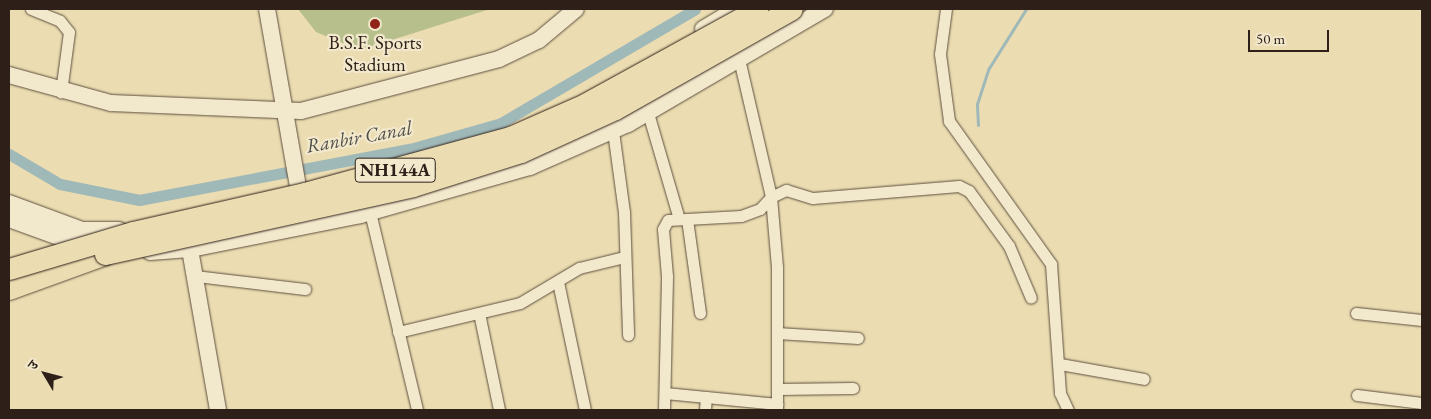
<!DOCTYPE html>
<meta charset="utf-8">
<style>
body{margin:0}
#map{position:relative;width:1431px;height:419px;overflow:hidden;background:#ebdcb1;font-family:"EB Garamond","Noto Serif Devanagari",serif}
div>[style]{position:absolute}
.green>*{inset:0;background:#b7c08c}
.stream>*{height:3px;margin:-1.5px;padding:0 1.5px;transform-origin:1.5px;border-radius:1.5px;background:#9fb8b8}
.canal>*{height:11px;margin:-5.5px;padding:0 5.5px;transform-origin:5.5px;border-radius:5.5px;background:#9fb8b8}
.roads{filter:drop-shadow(0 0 1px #5d4f3f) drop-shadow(0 0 1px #5d4f3f)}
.street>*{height:11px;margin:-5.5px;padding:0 5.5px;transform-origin:5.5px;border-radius:5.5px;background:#f2e8cc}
.secondary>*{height:16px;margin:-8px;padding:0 8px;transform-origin:8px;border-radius:8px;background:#f2e8cc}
.highway>*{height:21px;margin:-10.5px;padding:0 10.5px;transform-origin:10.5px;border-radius:10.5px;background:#ebdcb1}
.bridges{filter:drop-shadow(0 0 1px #2e2019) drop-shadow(0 0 1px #2e2019)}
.highway-bridge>*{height:21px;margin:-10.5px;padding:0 10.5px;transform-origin:10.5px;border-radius:10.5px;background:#ebdcb1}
.dots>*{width:14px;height:14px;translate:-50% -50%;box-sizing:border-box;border:2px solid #f2e8cc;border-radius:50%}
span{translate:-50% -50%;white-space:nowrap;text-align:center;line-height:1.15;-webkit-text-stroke:4.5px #f2e8cc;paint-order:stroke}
.shield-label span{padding:1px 4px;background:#f2e8cc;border:1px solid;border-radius:4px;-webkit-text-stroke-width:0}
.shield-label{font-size:18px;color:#2e2019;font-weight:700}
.poi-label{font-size:19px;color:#2e2019}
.water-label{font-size:20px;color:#504e49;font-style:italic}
.frame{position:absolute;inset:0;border:10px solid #2e2019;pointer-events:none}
.north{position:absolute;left:20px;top:349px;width:50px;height:50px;-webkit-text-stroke:4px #f2e8cc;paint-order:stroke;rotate:307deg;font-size:14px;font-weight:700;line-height:20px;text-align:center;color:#2e2019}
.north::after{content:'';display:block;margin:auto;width:18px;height:22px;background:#2e2019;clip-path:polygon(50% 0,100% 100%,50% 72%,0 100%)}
.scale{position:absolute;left:1248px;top:30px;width:81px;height:22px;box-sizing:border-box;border:2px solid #2e2019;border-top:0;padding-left:6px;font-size:15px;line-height:18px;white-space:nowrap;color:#2e2019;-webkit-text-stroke:4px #f2e8cc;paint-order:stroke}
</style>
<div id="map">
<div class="green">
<i style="clip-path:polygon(298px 9px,490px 9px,360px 50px,316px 32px)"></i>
</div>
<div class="stream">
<i style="left:978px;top:125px;width:21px;rotate:-93deg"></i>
<i style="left:977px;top:104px;width:38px;rotate:-72deg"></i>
<i style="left:989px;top:68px;width:70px;rotate:-57.9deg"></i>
</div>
<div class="canal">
<i style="left:9px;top:154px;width:59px;rotate:30.5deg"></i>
<i style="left:60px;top:184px;width:81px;rotate:11.4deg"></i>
<i style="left:139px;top:200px;width:276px;rotate:-10.7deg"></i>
<i style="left:410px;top:149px;width:95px;rotate:-15.9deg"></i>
<i style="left:501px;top:123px;width:225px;rotate:-30.4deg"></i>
</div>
<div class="roads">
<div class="street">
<i style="left:31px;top:9px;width:31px;rotate:22deg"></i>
<i style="left:60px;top:21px;width:14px;rotate:51deg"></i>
<i style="left:69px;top:32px;width:61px;rotate:97.6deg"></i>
<i style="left:946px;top:9px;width:45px;rotate:97.6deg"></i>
<i style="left:940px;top:54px;width:68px;rotate:82.3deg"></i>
<i style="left:949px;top:121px;width:176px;rotate:54.5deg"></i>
<i style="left:1051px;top:264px;width:129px;rotate:86deg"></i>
<i style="left:1060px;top:393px;width:19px;rotate:65deg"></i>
<i style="left:739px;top:59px;width:142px;rotate:76.9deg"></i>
<i style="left:771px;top:197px;width:70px;rotate:85.1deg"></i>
<i style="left:777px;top:267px;width:143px;rotate:90deg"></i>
<i style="left:648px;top:113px;width:110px;rotate:73.7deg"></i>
<i style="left:613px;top:131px;width:82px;rotate:82.3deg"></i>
<i style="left:624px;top:212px;width:123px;rotate:88.1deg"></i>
<i style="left:370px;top:212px;width:204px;rotate:76.6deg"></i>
<i style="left:687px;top:219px;width:95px;rotate:82.1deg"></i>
<i style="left:196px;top:276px;width:110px;rotate:6.8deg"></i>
<i style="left:558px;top:282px;width:131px;rotate:78.1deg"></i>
<i style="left:479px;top:313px;width:99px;rotate:78.3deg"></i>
<i style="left:1356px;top:313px;width:66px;rotate:6.1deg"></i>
<i style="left:398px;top:332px;width:125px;rotate:-13.4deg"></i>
<i style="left:520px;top:303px;width:69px;rotate:-30.7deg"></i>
<i style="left:579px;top:268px;width:46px;rotate:-13.7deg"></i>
<i style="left:777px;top:333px;width:81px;rotate:3.5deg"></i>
<i style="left:1060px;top:364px;width:85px;rotate:10.1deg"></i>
<i style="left:778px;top:389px;width:75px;rotate:-0.8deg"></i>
<i style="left:665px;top:393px;width:113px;rotate:5.6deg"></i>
<i style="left:1357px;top:395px;width:65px;rotate:7deg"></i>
<i style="left:664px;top:410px;width:134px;rotate:-88.7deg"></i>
<i style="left:667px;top:276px;width:47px;rotate:-94.9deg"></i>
<i style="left:663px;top:229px;width:10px;rotate:-61deg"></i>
<i style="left:668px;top:220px;width:73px;rotate:-3.1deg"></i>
<i style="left:741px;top:216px;width:20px;rotate:-20deg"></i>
<i style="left:760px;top:209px;width:16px;rotate:-47deg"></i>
<i style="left:771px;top:197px;width:17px;rotate:-25deg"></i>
<i style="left:786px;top:190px;width:28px;rotate:17deg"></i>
<i style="left:813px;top:198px;width:146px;rotate:-4.7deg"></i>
<i style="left:959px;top:186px;width:11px;rotate:27deg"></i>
<i style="left:969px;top:191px;width:68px;rotate:54deg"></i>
<i style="left:1009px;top:246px;width:56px;rotate:67.1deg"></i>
<i style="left:705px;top:410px;width:13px;rotate:-86deg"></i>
</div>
<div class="secondary">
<i style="left:267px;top:9px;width:180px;rotate:80.1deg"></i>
<i style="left:703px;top:29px;width:39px;rotate:-31deg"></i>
<i style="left:9px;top:75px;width:106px;rotate:15.4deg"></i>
<i style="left:111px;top:103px;width:190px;rotate:2.4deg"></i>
<i style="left:301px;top:111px;width:205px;rotate:-14.7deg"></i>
<i style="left:499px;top:59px;width:44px;rotate:-25.4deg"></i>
<i style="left:539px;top:40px;width:48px;rotate:-40deg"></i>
<i style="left:9px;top:203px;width:78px;rotate:20.3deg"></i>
<i style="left:82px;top:230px;width:37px"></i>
<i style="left:9px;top:219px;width:82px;rotate:20deg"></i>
<i style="left:188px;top:238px;width:175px;rotate:80.1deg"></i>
<i style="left:150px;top:252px;width:40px;rotate:-4.3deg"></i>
<i style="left:190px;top:249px;width:173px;rotate:-11.3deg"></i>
<i style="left:360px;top:215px;width:177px;rotate:-15.8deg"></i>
<i style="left:530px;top:167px;width:107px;rotate:-23.7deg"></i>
<i style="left:628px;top:124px;width:228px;rotate:-30.3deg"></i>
</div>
<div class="highway">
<i style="left:9px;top:289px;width:102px;rotate:-20deg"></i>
</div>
</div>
<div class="bridges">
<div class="highway-bridge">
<i style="left:105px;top:254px;width:315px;rotate:-12.4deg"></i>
<i style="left:413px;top:186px;width:113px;rotate:-17.5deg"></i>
<i style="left:521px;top:152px;width:103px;rotate:-24.6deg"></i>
<i style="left:615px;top:109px;width:203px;rotate:-29.5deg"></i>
<i style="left:9px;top:269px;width:129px;rotate:-16.6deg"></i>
<i style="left:133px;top:232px;width:176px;rotate:-12.8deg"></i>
<i style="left:305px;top:193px;width:213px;rotate:-15.3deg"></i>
<i style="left:510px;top:137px;width:82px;rotate:-23.7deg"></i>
<i style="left:585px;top:104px;width:197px;rotate:-28.8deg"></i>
</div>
</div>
<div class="dots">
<i style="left:375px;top:24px;background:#8f2418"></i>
</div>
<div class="shield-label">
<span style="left:395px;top:170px">NH144A</span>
</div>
<div class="poi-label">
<span style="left:375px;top:54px">B.S.F. Sports<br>Stadium</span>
</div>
<div class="water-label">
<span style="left:359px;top:137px;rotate:-10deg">Ranbir Canal</span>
</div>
<div class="frame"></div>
<div class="north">उ</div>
<div class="scale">50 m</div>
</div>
